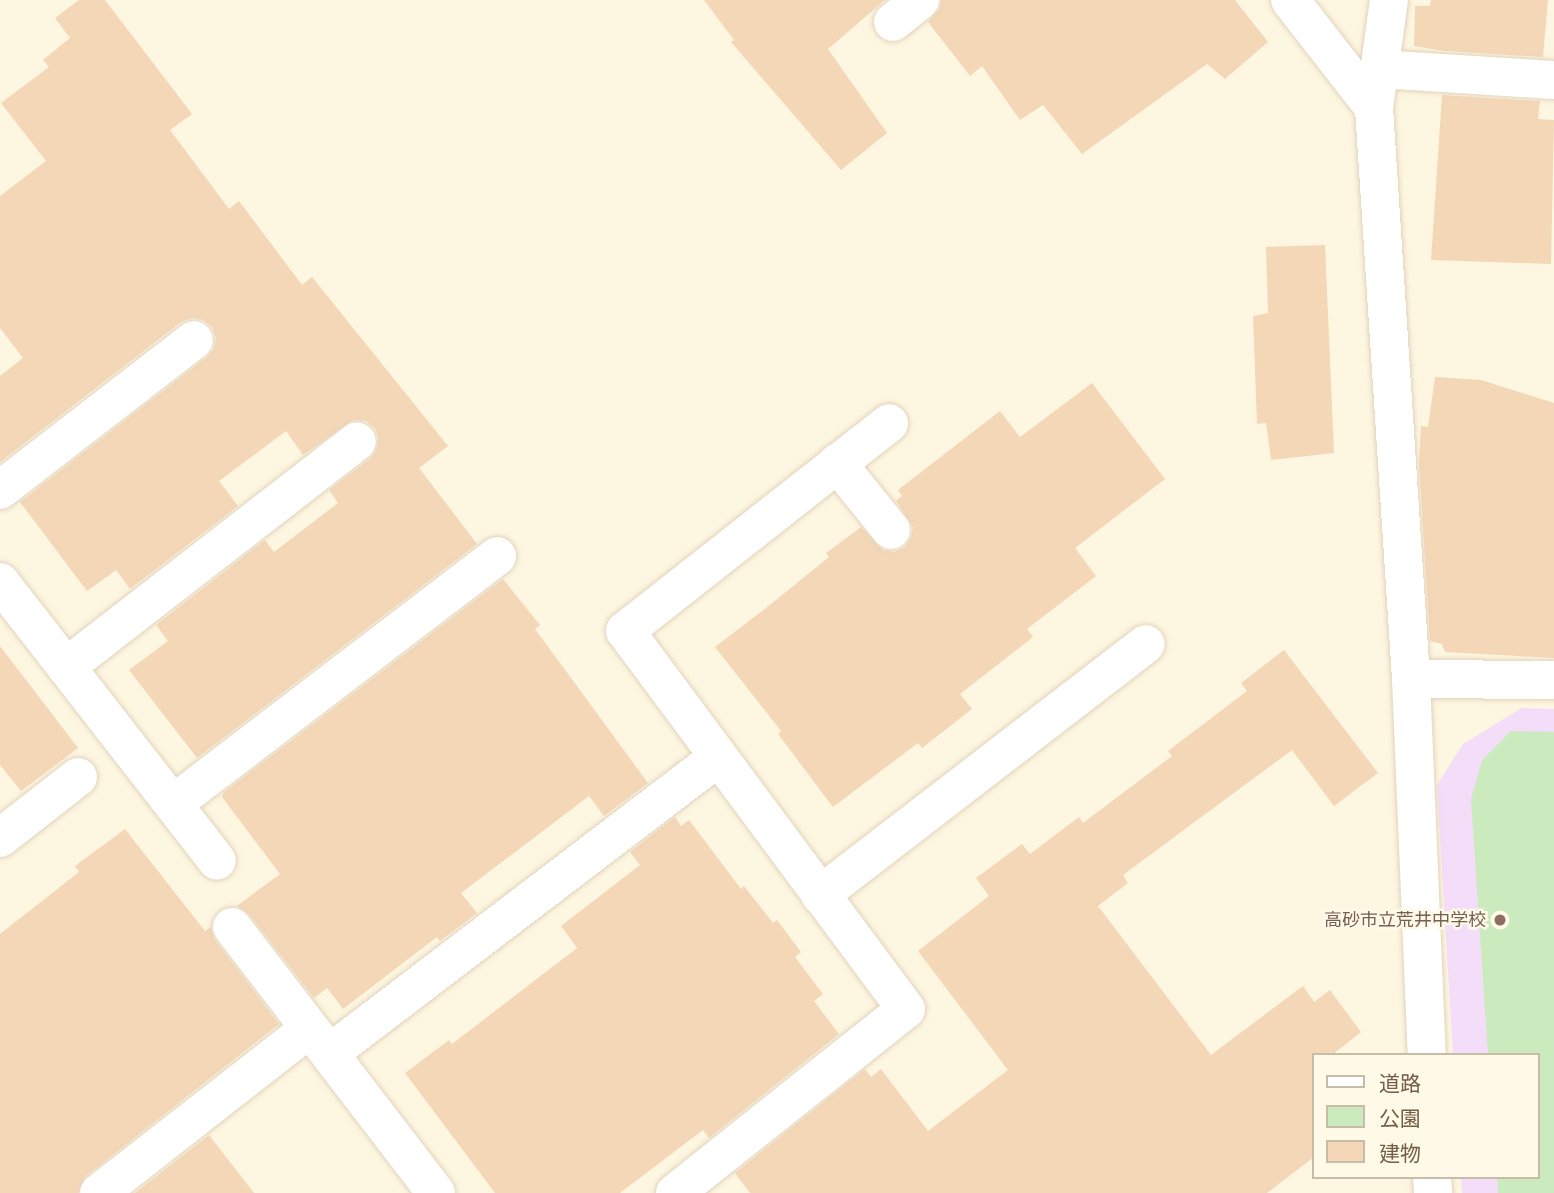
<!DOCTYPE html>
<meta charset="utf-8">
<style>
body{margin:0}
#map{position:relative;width:1554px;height:1193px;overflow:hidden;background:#fdf6e0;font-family:"Public Sans","Noto Sans JP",sans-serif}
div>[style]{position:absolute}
.education>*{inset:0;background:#f3ddf9}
.green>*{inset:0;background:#cbebbf}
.building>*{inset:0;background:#f4d7b7}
.roads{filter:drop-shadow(0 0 2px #e2d3bc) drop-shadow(0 0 2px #e2d3bc)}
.street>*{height:38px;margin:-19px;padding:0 19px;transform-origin:19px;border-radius:19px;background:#fff}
.dots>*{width:19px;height:19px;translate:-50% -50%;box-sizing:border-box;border:4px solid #fff9e8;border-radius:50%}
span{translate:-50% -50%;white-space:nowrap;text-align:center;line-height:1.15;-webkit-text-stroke:5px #fff9e8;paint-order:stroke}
.education-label{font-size:18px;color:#785e54}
.right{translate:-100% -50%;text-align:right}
.legend{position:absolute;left:1312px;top:1053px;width:228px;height:126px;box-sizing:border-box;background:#fff9e8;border:2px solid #c8bba7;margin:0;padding:9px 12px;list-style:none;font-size:21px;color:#755e46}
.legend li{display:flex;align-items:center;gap:14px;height:35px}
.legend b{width:35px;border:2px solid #c8bba7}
</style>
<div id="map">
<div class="education">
<i style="clip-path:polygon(1522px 708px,1554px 709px,1554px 1193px,1462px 1193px,1461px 1177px,1538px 1177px,1538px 1055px,1453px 1055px,1437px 785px,1463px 744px)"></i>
</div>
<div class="green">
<i style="clip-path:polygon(1511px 731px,1554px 732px,1554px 1193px,1498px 1193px,1497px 1177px,1538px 1177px,1538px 1055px,1488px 1055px,1471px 800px,1482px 760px)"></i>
</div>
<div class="building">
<i style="clip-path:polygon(79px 0,105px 0,192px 114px,170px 130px,229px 209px,239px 201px,302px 285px,312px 277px,448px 446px,419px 468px,477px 544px,197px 758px,129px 670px,168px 641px,156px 625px,265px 540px,274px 552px,338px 503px,329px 490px,371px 458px,377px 449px,378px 437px,375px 428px,366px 421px,353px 420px,303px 455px,286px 431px,219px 481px,238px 506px,130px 589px,116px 570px,87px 591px,20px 502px,207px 357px,214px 349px,216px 338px,212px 327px,203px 320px,192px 318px,181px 322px,0 462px,0 376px,23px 358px,0 328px,0 196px,46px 161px,1px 103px,49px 67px,43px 60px,70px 38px,55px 18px)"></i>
<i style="clip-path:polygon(704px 0,885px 0,828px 49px,887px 133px,841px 170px,731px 42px,734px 40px)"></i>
<i style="clip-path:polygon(941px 0,1235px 0,1268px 42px,1225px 79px,1207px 64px,1082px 154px,1043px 105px,1020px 120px,982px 66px,970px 76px,928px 22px,940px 8px)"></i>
<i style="clip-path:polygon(1431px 0,1548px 0,1543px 57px,1445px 51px,1414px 46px,1415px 6px,1430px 6px)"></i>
<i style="clip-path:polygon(1442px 95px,1540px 101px,1538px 119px,1554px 120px,1551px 264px,1431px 260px)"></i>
<i style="clip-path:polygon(1325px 245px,1334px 453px,1271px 460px,1266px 423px,1257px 424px,1253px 316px,1268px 313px,1266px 247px)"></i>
<i style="clip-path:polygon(1435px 377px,1481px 380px,1554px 403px,1554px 658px,1445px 652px,1442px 644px,1430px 641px,1419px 463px,1421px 426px,1428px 427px)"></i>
<i style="clip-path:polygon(1092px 383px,1165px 479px,1075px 548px,1096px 576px,1027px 629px,1033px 637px,960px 694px,972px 709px,922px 748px,918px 743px,833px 807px,778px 734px,781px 731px,715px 647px,771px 604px,829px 557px,826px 553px,861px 527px,883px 550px,894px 552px,905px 547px,911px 538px,913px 527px,896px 501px,902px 496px,898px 490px,1000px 411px,1020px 437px)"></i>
<i style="clip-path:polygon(503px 579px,540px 625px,535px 629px,648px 783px,604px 816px,589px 796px,461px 893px,477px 913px,440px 941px,437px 937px,343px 1009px,327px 988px,314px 998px,249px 914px,237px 906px,280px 874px,222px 797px,223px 793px)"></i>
<i style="clip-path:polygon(0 646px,78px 748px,21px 791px,0 765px)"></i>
<i style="clip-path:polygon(1284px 650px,1378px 773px,1334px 806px,1292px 750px,1123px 875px,1128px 883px,1098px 906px,1211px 1055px,1303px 986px,1314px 1002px,1330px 990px,1361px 1032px,1332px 1055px,1314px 1055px,1314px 1157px,1267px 1193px,750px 1193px,735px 1173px,865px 1069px,871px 1077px,881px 1069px,928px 1131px,1008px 1070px,918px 951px,989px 896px,976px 878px,1022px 844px,1030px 854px,1079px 817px,1083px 823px,1172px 756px,1168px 751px,1247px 691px,1241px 683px)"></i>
<i style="clip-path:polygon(675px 817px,681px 826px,689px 820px,741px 889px,744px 886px,773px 923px,777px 920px,801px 952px,795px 957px,823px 994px,814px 1001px,839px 1034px,709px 1138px,703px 1130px,620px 1193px,495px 1193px,405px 1073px,449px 1040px,452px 1044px,577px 948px,561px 926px,640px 865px,630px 852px)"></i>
<i style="clip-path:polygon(125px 829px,205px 931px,211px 927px,215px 940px,279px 1024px,86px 1176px,78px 1193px,0 1193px,0 934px,79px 872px,75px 866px)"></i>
<i style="clip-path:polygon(209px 1135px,254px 1193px,135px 1193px)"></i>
</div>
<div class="roads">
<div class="street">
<i style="left:1290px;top:0;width:137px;rotate:52.1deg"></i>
<i style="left:1389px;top:0;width:109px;rotate:97.9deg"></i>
<i style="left:1374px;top:108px;width:572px;rotate:86.29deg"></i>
<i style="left:1411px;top:679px;width:376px;rotate:87.6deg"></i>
<i style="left:893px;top:22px;width:35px;rotate:-39deg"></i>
<i style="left:1379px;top:69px;width:175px;rotate:3.6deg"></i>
<i style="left:837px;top:463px;width:86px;rotate:51.1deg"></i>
<i style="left:0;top:490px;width:245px;rotate:-37.7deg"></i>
<i style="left:0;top:582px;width:353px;rotate:52.1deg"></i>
<i style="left:66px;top:667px;width:368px;rotate:-37.8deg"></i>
<i style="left:1411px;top:679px;width:143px;rotate:0.4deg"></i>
<i style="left:173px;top:804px;width:408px;rotate:-37.4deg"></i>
<i style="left:0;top:838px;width:99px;rotate:-38deg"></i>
<i style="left:820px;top:895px;width:411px;rotate:-37.6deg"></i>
<i style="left:232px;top:927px;width:335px;rotate:52.5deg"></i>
<i style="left:330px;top:1053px;width:488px;rotate:-37.3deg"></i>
<i style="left:1432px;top:1177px;width:16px;rotate:86deg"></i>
<i style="left:99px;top:1193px;width:265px;rotate:-38deg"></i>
<i style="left:675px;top:1193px;width:295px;rotate:-38.5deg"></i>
<i style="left:906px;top:1009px;width:471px;rotate:-126.6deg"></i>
<i style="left:625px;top:631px;width:336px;rotate:-38.2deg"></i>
</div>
</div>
<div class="dots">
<i style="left:1500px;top:920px;background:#8d6e63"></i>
</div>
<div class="education-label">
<span class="right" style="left:1486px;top:920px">高砂市立荒井中学校</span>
</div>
<ul class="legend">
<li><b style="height:9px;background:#fff"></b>道路</li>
<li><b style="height:19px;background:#cbebbf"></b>公園</li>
<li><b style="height:19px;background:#f4d7b7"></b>建物</li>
</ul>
</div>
